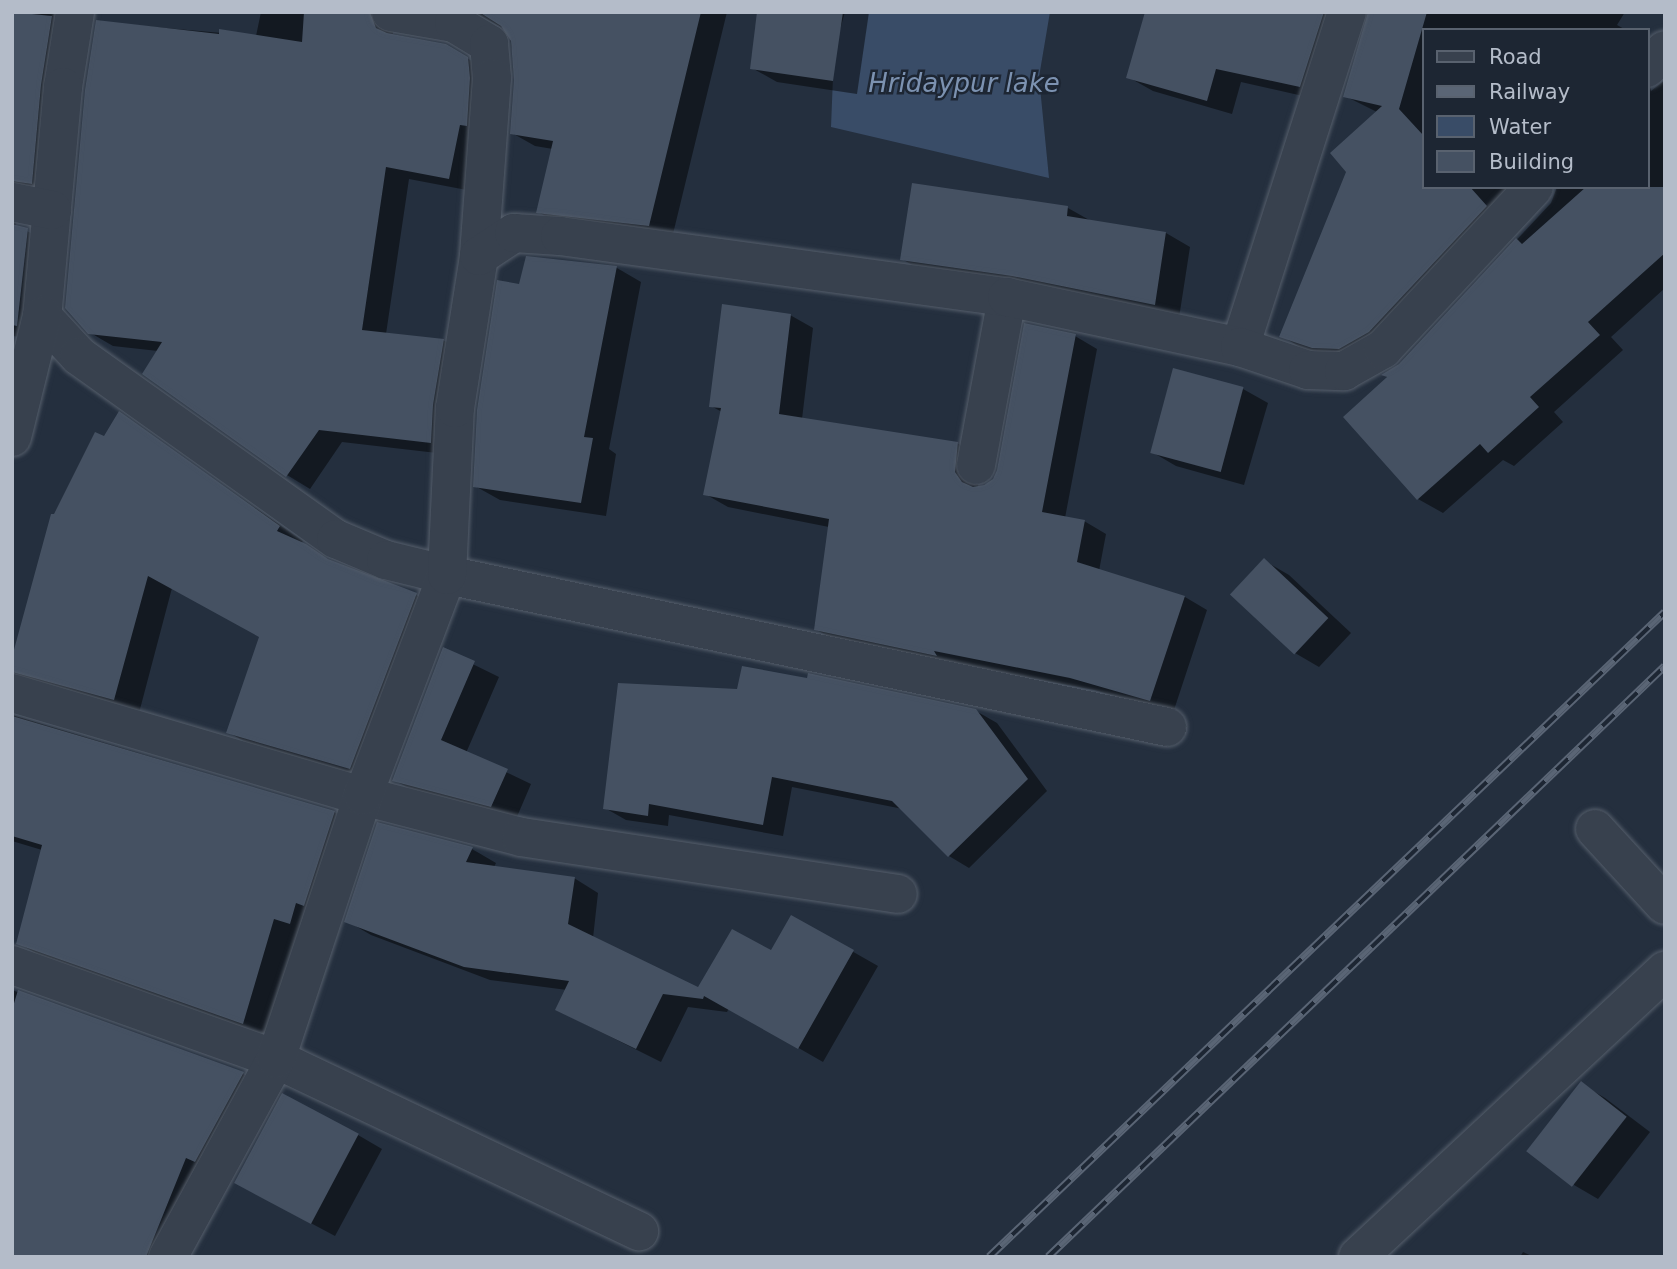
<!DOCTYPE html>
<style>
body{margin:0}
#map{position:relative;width:1677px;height:1269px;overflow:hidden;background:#242f3e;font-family:"DejaVu Sans",sans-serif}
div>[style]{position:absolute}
.water>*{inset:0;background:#394c67}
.shadow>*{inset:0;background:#0007}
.building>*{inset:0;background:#455162;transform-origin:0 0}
.roads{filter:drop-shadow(0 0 2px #565f6c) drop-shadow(0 0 2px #565f6c)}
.minor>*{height:38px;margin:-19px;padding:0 19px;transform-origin:19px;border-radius:19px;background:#38414e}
.rail>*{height:8px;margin-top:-4px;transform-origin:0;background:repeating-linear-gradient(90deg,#1d2633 0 16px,#5a6575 0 32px);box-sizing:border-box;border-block:2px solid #5a6575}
span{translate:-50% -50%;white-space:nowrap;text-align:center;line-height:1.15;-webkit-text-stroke:5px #1d2633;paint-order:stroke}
.water-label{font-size:26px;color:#7c92b1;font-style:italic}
.frame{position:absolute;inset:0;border:14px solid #b4bcc9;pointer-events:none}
.legend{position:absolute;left:1422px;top:28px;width:228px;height:161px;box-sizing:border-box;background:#1d2633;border:2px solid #59626f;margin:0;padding:9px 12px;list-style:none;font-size:21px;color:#b4bcc9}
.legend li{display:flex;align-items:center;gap:14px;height:35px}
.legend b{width:35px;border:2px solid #59626f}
</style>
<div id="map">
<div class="water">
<i style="clip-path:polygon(845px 12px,1050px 12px,1039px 77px,1049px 178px,831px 127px,834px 51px)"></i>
</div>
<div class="shadow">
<i style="clip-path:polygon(12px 12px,76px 12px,56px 197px,14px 213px,16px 226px,52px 243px,41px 339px,12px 336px)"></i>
<i style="clip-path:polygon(261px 12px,397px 12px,392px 21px,393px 34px,446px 46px,491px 72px,472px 191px,409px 179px,386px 334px,443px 340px,466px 354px,454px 455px,342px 442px,310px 489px,287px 475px,158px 351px,113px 346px,89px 332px,97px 22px,256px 36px)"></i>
<i style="clip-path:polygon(473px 12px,727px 12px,672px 238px,561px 225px,538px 212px,553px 149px,535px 146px,512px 133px,516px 76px,509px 31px)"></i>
<i style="clip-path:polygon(759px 12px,869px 12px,857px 94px,777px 82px,752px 68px)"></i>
<i style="clip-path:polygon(1147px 12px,1356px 12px,1325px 101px,1241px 82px,1232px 114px,1153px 91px,1128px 77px)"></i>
<i style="clip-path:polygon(1370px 12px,1625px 12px,1617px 25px,1626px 30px,1423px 30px,1423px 187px,1542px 187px,1364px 362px,1306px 351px,1282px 336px,1377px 112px,1345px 96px)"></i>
<i style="clip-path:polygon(1647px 43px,1651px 91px,1665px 80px,1665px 288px,1611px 337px,1623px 350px,1554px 412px,1563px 422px,1514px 466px,1503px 460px,1443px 513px,1418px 499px,1388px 378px,1384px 375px,1400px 365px,1551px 203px,1557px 187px,1647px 187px)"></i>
<i style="clip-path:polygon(1068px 208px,1091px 221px,1166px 233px,1190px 247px,1179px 318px,927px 274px,902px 259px)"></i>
<i style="clip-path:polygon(527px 258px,617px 268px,641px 282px,609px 449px,616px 454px,606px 516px,500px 500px,475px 486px)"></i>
<i style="clip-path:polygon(790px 315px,813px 328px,802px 419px,957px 443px,980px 456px,978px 488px,994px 480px,1075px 336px,1097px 349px,1065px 518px,1084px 521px,1106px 534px,1099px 571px,1185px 597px,1207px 610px,1173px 713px,1094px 690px,838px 642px,815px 629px,829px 527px,728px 507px,705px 494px,722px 412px,711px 406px)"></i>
<i style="clip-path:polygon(1243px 389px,1268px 403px,1244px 485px,1176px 466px,1152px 452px)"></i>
<i style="clip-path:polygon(120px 414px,303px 541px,301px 544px,336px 564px,416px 595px,440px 609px,374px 782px,252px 746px,228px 732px,261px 637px,172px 588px,139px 713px,35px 685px,12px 672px,104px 438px)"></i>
<i style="clip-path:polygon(1265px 561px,1289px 575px,1351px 633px,1319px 667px,1295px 653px)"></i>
<i style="clip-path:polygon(444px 650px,499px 677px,466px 753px,531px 784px,516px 819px,419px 794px,394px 780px)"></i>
<i style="clip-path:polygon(976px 711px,997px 723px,1047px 791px,969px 868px,949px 856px,903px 809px,792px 787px,783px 836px,669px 815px,668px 826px,626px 820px,605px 808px)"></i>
<i style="clip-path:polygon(12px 715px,334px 812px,359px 826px,268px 1037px,43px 957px,18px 943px,42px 850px,12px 841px)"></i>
<i style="clip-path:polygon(472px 849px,496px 863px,494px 867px,574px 878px,598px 893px,593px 938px,699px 989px,771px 953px,792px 917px,878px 966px,823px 1062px,729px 1008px,727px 1012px,688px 1007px,661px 1062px,557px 1010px,567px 990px,490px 980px,371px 935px,347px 921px)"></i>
<i style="clip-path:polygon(12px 990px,243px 1074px,271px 1090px,179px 1257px,12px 1257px)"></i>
<i style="clip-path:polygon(1581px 1084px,1605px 1098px,1650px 1132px,1598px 1199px,1574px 1185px)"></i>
<i style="clip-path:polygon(358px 1135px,382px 1149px,335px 1236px,260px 1196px)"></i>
<i style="clip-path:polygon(1523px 1252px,1534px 1257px,1520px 1257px)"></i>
</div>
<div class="building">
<i style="clip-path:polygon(12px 12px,52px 16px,41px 85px,32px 184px,12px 181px)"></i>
<i style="clip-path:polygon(304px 12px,370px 12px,376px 28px,387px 33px,446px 44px,468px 57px,470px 78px,467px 126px,460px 125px,449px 179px,386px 167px,362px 330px,444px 339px,433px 405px,431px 443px,319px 430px,286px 477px,142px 374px,162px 342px,88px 334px,65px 308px,85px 90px,96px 20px,219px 34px,219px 29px,302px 42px)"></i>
<i style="clip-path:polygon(479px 12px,701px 12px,649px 226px,536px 213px,553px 141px,510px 134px,514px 80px,511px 41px,501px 26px)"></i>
<i style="clip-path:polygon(757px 12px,843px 12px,833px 81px,750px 69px)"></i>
<i style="clip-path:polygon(1145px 12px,1324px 12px,1300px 87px,1216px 69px,1207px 101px,1126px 78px)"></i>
<i style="clip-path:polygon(1368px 12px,1427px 12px,1399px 109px,1423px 135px,1423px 187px,1470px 187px,1487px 206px,1369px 332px,1339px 349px,1312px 348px,1279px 337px,1346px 172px,1330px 153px,1382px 106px,1343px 97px)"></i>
<i style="clip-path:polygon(912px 183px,1068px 206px,1067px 216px,1166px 232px,1155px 305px,1012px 276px,900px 260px)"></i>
<i style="clip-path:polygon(1586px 187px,1665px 187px,1665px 253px,1588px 322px,1600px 335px,1530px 397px,1539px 407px,1488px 453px,1480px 444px,1417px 500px,1343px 417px,1387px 377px,1381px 375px,1399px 364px,1516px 238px,1522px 244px)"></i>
<i style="clip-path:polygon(12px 224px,28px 228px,17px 326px,12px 325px)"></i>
<i style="clip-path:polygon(526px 256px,617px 266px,584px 437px,593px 438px,581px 503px,473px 487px,477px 410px,497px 280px,519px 284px)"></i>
<i style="clip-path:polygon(722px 304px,791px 314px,779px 414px,958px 442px,955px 472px,962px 482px,973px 487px,984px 485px,993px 479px,997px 470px,1024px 323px,1076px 334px,1042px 512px,1085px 520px,1077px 562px,1185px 596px,1150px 701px,1070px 678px,934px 651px,937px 656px,814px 630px,829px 519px,703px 495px,721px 408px,709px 407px)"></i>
<i style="left:1173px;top:368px;width:73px;height:88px;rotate:15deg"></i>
<i style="clip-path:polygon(119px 411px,280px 526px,277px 531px,306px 544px,328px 559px,417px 593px,350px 769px,226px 733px,259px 637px,148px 576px,114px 700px,12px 672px,12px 657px,51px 514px,54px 514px,95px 432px,104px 436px)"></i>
<i style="left:1264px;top:558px;width:88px;height:50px;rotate:43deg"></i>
<i style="clip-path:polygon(443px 647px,475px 661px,441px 740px,508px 769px,491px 807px,392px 781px)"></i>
<i style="clip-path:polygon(742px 666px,807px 678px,808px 673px,976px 709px,1028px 779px,948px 857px,892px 801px,772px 777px,763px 825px,649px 804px,648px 816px,603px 809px,618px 683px,737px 689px)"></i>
<i style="clip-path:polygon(12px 716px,335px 811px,304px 906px,296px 903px,290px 924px,274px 919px,243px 1024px,16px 944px,42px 845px,12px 836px)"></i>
<i style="clip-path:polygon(377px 822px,473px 847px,466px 862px,575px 877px,568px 924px,698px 987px,732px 929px,771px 950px,791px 915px,854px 950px,798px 1049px,704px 996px,703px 999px,663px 994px,636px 1049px,555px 1010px,569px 981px,464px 967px,344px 922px)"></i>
<i style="clip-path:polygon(18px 990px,244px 1072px,195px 1162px,186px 1158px,146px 1257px,12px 1257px,12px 1010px)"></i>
<i style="left:1581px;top:1081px;width:58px;height:89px;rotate:38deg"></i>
<i style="left:282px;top:1093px;width:87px;height:102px;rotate:28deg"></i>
</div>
<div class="roads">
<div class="minor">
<i style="left:75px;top:12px;width:76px;rotate:99.1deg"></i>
<i style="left:63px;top:87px;width:230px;rotate:95.2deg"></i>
<i style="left:42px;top:316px;width:54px;rotate:47.2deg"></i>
<i style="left:79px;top:356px;width:315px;rotate:35.5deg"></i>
<i style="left:336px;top:539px;width:54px;rotate:22.8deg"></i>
<i style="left:386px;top:560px;width:63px;rotate:13.8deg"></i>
<i style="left:447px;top:575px;width:736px;rotate:11.92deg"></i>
<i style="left:391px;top:12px;width:64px;rotate:9.9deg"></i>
<i style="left:454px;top:23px;width:41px;rotate:31deg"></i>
<i style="left:489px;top:44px;width:34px;rotate:85deg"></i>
<i style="left:492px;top:78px;width:178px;rotate:94.2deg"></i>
<i style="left:1647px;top:68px;width:25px;rotate:-45deg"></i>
<i style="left:12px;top:202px;width:41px;rotate:11.3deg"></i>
<i style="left:1240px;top:347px;width:352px;rotate:-72.3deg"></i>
<i style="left:12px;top:437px;width:125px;rotate:-76.1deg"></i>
<i style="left:976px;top:465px;width:171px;rotate:-79.5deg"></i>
<i style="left:12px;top:693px;width:366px;rotate:16.4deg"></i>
<i style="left:363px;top:796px;width:163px;rotate:14.5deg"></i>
<i style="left:521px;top:837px;width:381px;rotate:8.6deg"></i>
<i style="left:1595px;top:829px;width:103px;rotate:47.4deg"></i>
<i style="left:12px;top:965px;width:280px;rotate:19.6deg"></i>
<i style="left:276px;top:1059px;width:402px;rotate:25.4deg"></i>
<i style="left:168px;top:1257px;width:226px;rotate:-61.4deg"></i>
<i style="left:276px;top:1059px;width:277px;rotate:-71.7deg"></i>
<i style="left:363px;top:796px;width:236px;rotate:-69.2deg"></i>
<i style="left:447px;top:575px;width:167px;rotate:-87.3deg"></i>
<i style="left:455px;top:408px;width:154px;rotate:-81deg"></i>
<i style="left:479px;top:256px;width:42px;rotate:-33.3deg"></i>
<i style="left:514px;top:233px;width:46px;rotate:3.7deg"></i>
<i style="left:560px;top:236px;width:451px;rotate:7.8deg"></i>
<i style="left:1007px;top:297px;width:238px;rotate:12.1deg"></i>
<i style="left:1240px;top:347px;width:72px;rotate:18.7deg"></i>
<i style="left:1308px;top:370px;width:36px;rotate:2deg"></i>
<i style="left:1344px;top:371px;width:45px;rotate:-29.4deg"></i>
<i style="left:1383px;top:349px;width:221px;rotate:-47deg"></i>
<i style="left:1358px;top:1257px;width:420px;rotate:-43deg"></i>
</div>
</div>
<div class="rail">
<i style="left:989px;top:1257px;width:934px;rotate:-43.66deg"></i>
<i style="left:1048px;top:1257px;width:854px;rotate:-43.77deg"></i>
</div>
<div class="water-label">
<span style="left:964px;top:84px">Hridaypur lake</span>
</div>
<div class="frame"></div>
<ul class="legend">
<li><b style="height:9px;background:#38414e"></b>Road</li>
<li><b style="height:9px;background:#5a6575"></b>Railway</li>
<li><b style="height:19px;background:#394c67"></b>Water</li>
<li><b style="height:19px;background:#455162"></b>Building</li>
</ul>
</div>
